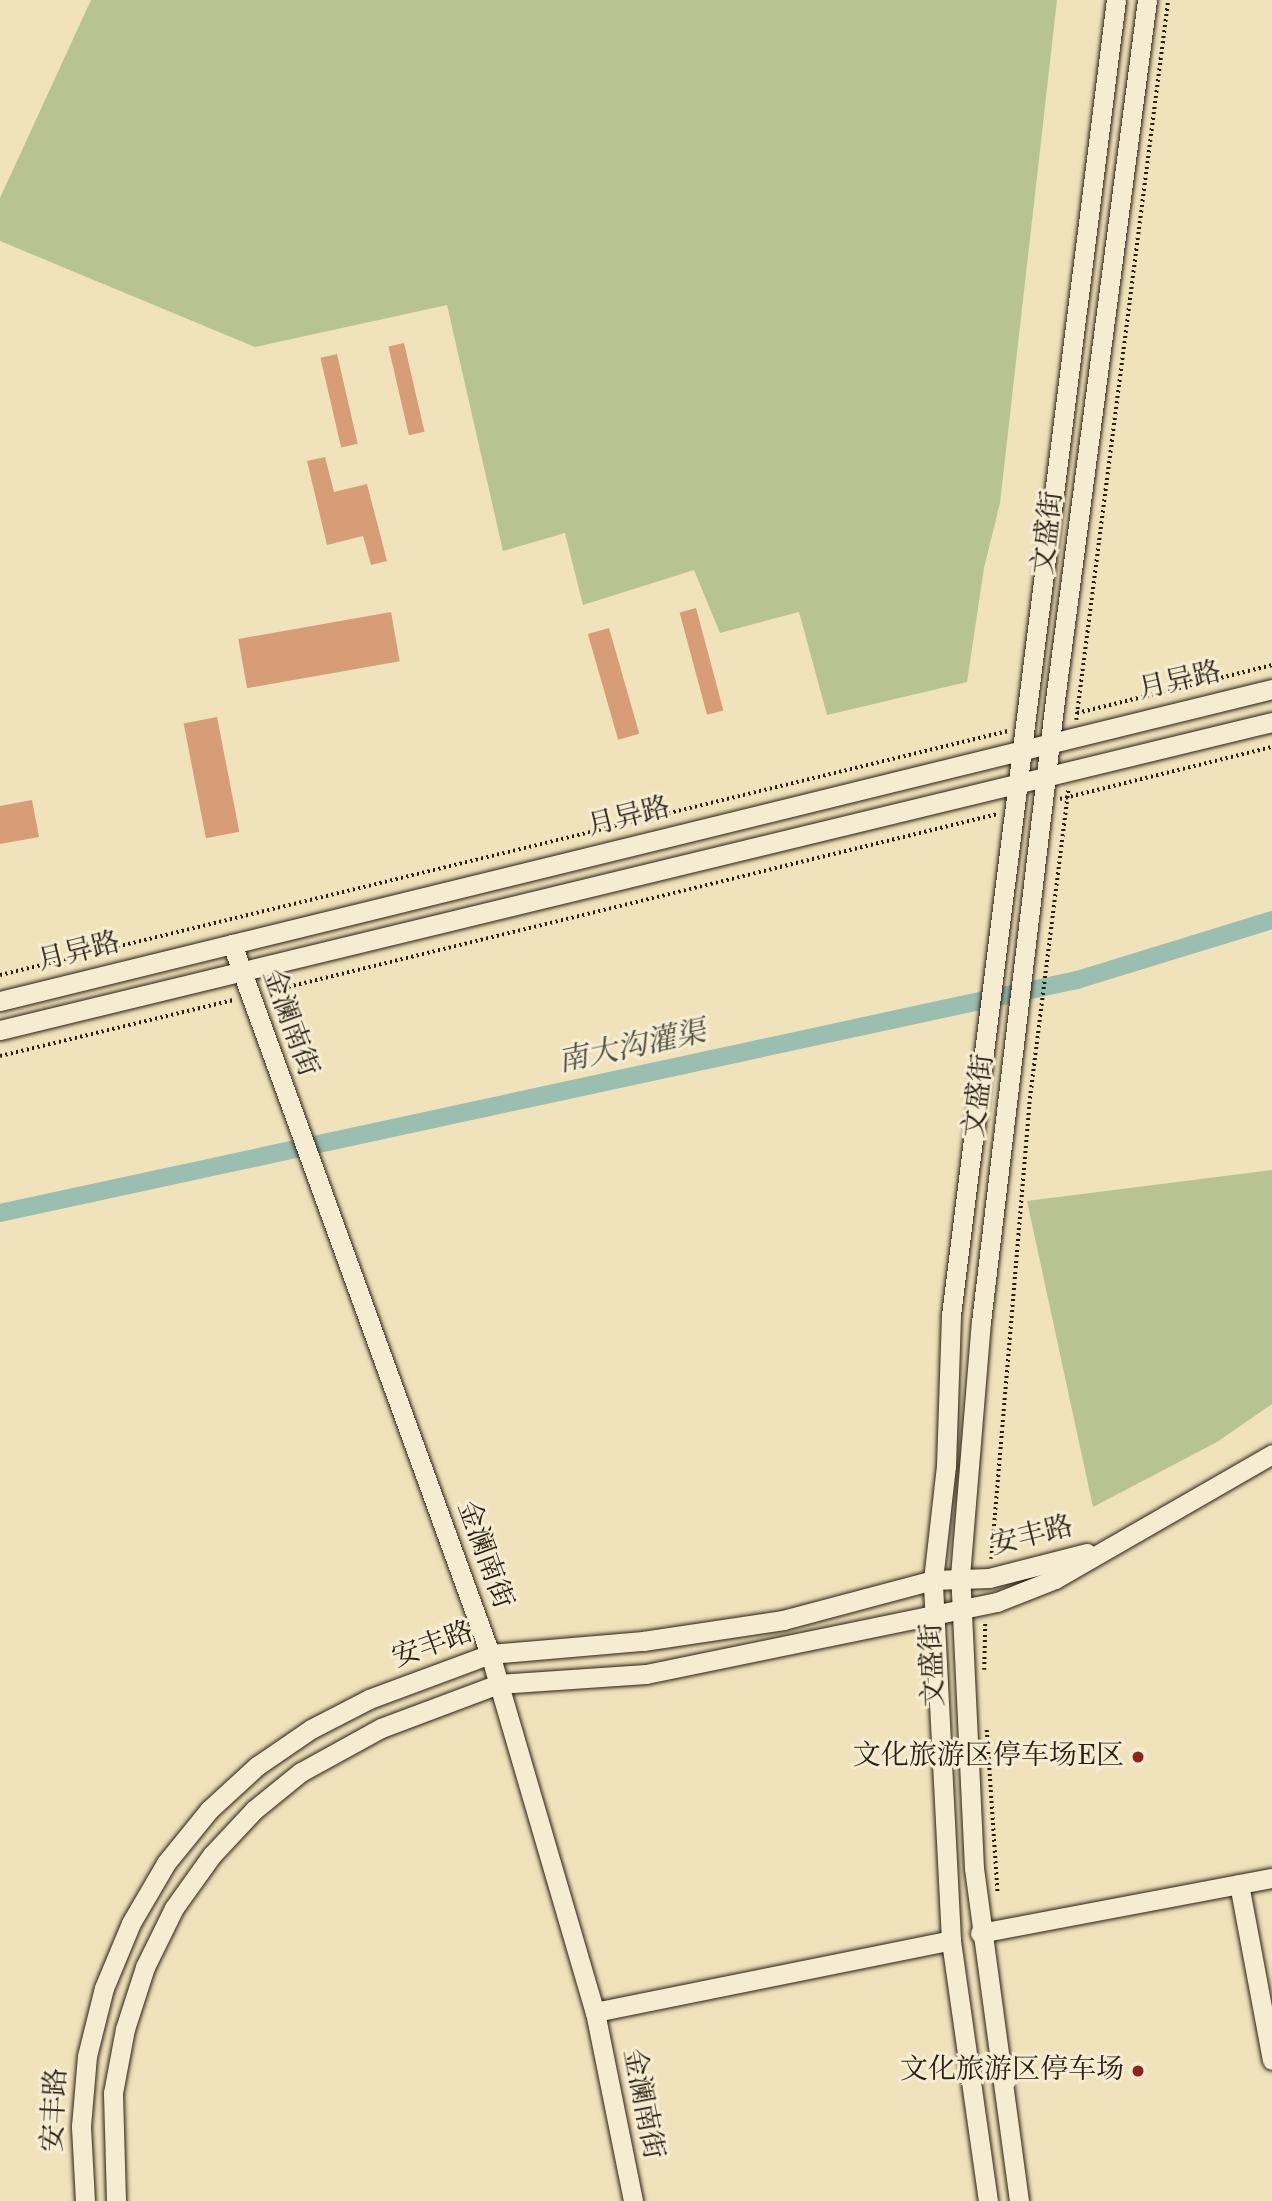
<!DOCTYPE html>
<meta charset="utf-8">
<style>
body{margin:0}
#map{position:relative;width:1272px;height:2201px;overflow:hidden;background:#f0e2ba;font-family:"Old Standard TT","Noto Serif SC",serif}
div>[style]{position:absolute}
.green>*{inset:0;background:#b7c491}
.canal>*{height:18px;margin:-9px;padding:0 9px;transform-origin:9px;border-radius:9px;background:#9abeb0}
.building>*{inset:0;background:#d69d77;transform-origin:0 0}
.path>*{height:3.5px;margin-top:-1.75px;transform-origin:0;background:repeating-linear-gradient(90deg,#281f15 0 2px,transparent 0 5.5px)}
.roads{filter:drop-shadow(0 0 2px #281f15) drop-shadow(0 0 2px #281f15)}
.secondary>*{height:19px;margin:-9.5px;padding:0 9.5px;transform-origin:9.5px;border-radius:9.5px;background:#f5ecd2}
.dots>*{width:19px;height:19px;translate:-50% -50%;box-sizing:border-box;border:4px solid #f5ecd2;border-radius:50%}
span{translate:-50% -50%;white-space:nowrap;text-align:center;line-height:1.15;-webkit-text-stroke:6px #f5ecd2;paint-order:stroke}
.street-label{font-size:28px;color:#281f15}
.poi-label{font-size:28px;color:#281f15}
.right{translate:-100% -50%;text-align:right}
.water-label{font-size:30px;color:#4a4f44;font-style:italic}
</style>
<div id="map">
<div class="green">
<i style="clip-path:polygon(91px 0,1057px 0,1000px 503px,984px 568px,967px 682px,827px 715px,799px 612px,720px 633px,694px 570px,583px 605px,565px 533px,503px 551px,447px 305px,255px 347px,0 241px,0 198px)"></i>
<i style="clip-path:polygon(1272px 1170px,1272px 1404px,1217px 1442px,1093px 1507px,1027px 1201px)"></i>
</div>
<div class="canal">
<i style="left:0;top:1213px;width:1102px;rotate:-12.21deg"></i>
<i style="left:1077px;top:980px;width:204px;rotate:-17.1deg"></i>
</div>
<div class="building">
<i style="left:404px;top:343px;width:91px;height:16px;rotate:77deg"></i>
<i style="left:337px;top:354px;width:92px;height:17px;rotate:77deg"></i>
<i style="clip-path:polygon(325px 457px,334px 492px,367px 484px,387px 561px,371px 565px,363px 536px,327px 545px,307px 461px)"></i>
<i style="left:696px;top:608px;width:106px;height:17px;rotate:75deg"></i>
<i style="left:391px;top:612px;width:50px;height:155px;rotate:80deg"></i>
<i style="left:609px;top:628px;width:110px;height:22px;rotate:74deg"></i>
<i style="left:217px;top:717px;width:117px;height:34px;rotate:79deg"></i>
<i style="clip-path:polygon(32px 800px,39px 837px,0 844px,0 806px)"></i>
</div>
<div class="path">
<i style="left:1077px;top:713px;width:201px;rotate:-13.8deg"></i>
<i style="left:1076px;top:720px;width:726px;rotate:-82.72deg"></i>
<i style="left:1060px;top:799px;width:218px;rotate:-13.8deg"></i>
<i style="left:0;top:975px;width:1037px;rotate:-13.61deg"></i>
<i style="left:267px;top:992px;width:752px;rotate:-13.69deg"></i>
<i style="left:0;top:1056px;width:240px;rotate:-13.5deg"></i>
<i style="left:991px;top:1559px;width:457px;rotate:-85.2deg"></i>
<i style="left:1029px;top:1104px;width:316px;rotate:-82.9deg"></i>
<i style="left:984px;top:1670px;width:48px;rotate:-88.8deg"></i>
<i style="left:987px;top:1730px;width:164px;rotate:86.2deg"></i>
</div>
<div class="roads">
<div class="secondary">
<i style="left:232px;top:944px;width:755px;rotate:70.03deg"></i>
<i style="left:490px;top:1654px;width:373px;rotate:73.7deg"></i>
<i style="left:595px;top:2012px;width:193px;rotate:78.6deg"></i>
<i style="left:0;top:1001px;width:1310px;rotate:-13.78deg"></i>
<i style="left:0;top:1030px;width:1309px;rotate:-13.61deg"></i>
<i style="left:1239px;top:1884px;width:179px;rotate:79.4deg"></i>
<i style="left:980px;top:1933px;width:297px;rotate:-10.7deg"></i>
<i style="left:595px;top:2012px;width:363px;rotate:-11.4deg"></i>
<i style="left:85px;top:2201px;width:75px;rotate:-93.1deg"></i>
<i style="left:81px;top:2126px;width:70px;rotate:-85.1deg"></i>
<i style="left:87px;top:2056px;width:70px;rotate:-76deg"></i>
<i style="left:104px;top:1988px;width:70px;rotate:-67.4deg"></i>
<i style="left:131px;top:1923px;width:69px;rotate:-59.7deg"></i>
<i style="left:166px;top:1863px;width:68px;rotate:-50.9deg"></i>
<i style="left:209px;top:1810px;width:65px;rotate:-42.5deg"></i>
<i style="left:257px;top:1766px;width:65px;rotate:-34.4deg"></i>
<i style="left:311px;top:1729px;width:65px;rotate:-27.3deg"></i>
<i style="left:369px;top:1699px;width:129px;rotate:-20.4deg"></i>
<i style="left:490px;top:1654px;width:154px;rotate:-4.9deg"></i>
<i style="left:643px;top:1641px;width:142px;rotate:-8.5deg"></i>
<i style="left:783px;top:1620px;width:155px;rotate:-14.9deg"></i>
<i style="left:933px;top:1580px;width:56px;rotate:-2deg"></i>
<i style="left:989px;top:1578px;width:101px;rotate:-14.3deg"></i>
<i style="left:116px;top:2201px;width:108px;rotate:-91.6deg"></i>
<i style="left:113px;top:2093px;width:65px;rotate:-79.4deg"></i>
<i style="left:125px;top:2029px;width:65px;rotate:-72.1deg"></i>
<i style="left:145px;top:1967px;width:66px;rotate:-63.8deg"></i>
<i style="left:174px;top:1908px;width:65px;rotate:-54.4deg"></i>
<i style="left:212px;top:1855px;width:62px;rotate:-47deg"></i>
<i style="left:254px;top:1810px;width:60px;rotate:-39deg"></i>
<i style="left:301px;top:1772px;width:91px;rotate:-28.8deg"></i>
<i style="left:381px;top:1728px;width:125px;rotate:-20.6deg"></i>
<i style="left:498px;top:1684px;width:148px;rotate:-3.9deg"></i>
<i style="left:646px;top:1674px;width:358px;rotate:-11.6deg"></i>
<i style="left:997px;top:1602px;width:62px;rotate:-21.6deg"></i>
<i style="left:1055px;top:1579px;width:250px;rotate:-29.9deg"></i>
<i style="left:988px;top:2201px;width:264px;rotate:-98.1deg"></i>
<i style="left:951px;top:1940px;width:360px;rotate:-92.9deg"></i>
<i style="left:933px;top:1580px;width:115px;rotate:-83.5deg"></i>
<i style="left:946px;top:1466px;width:151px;rotate:-88.1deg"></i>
<i style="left:951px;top:1315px;width:1325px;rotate:-82.85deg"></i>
<i style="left:1019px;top:2201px;width:336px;rotate:-97.7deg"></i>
<i style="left:974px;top:1868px;width:292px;rotate:-92.7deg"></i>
<i style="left:960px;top:1576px;width:255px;rotate:-85.3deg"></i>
<i style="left:981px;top:1322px;width:626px;rotate:-83.22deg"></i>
<i style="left:1055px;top:700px;width:706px;rotate:-82.51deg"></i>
</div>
</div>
<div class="dots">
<i style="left:1138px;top:1757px;background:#8f2418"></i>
<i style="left:1138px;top:2071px;background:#8f2418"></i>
</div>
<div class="street-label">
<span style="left:1049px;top:533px;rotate:-83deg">文盛街</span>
<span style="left:1180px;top:682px;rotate:-13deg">月异路</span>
<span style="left:629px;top:818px;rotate:-14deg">月异路</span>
<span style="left:79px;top:953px;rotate:-14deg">月异路</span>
<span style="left:289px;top:1023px;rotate:70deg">金澜南街</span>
<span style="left:980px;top:1096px;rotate:-83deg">文盛街</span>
<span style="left:1032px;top:1537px;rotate:-14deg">安丰路</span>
<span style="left:484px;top:1555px;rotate:70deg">金澜南街</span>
<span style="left:433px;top:1646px;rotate:-20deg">安丰路</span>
<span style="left:934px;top:1665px;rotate:-92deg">文盛街</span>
<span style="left:642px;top:2104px;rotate:79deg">金澜南街</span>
<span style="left:56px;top:2110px;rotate:-87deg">安丰路</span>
</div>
<div class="poi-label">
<span class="right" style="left:1124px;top:1757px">文化旅游区停车场E区</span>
<span class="right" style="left:1124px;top:2071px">文化旅游区停车场</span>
</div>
<div class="water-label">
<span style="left:632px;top:1048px;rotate:-12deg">南大沟灌渠</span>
</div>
</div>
